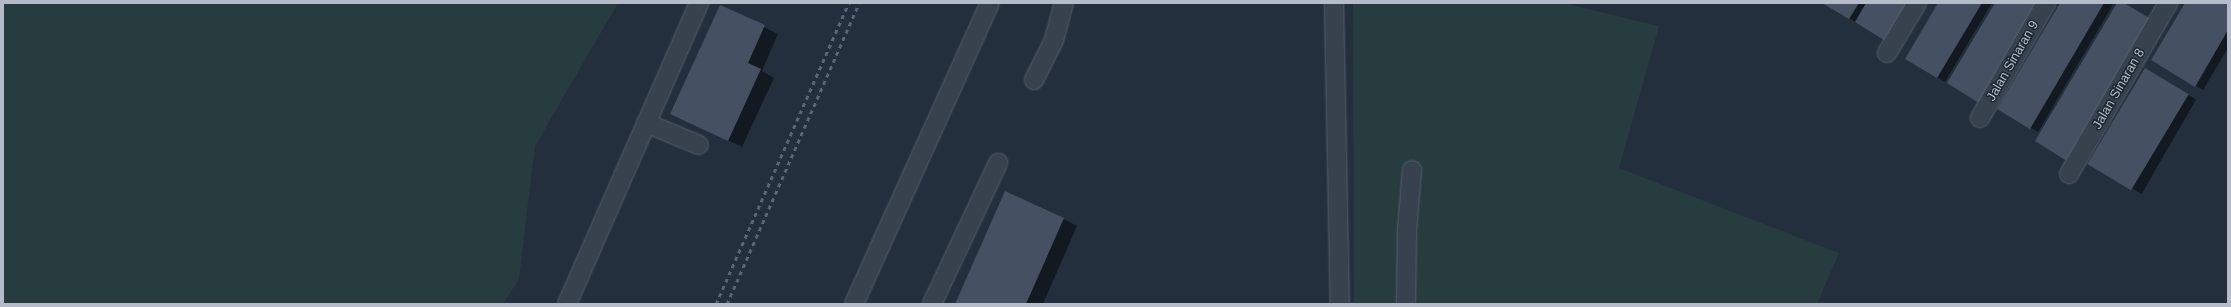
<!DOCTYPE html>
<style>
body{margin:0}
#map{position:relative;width:2231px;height:307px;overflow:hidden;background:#242f3e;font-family:Helvetica,sans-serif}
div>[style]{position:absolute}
.green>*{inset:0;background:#263c3f}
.shadow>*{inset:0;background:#0007;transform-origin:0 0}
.building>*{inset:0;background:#455162;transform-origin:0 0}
.roads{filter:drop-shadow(0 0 1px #565f6c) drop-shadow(0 0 1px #565f6c)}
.minor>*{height:18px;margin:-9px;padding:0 9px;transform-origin:9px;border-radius:9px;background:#38414e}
.rail>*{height:3px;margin-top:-1.5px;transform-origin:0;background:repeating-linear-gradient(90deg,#5a6575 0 4px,transparent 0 8px)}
span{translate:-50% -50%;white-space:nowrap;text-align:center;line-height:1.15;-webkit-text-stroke:3px #1d2633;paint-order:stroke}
.street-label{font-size:13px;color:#b4bcc9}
.frame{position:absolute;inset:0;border:4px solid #b4bcc9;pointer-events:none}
</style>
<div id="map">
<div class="green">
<i style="clip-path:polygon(3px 3px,618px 3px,535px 146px,519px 279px,503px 304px,3px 304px)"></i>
<i style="clip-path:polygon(1353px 3px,1563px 3px,1659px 26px,1619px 168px,1839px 253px,1817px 304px,1354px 304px)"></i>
</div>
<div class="shadow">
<i style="clip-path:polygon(1824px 3px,1920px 3px,1857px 23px)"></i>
<i style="clip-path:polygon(1939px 3px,1992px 3px,1945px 82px,1906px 58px)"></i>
<i style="clip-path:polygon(2061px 3px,2114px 3px,2038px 132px,1998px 109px)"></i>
<i style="clip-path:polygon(2186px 3px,2228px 3px,2228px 48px,2203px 90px,2153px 60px)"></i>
<i style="clip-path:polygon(720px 6px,778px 34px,762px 71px,774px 78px,742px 147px,672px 114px)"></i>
<i style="left:2145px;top:70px;width:59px;height:109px;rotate:30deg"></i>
<i style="clip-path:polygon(1064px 219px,1077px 226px,1043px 304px,956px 304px)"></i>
</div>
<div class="building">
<i style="clip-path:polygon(1822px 3px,1859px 3px,1849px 19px)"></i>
<i style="clip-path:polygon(1866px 3px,1910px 3px,1887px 42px,1855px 22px)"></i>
<i style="clip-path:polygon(1938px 3px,1982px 3px,1937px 78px,1905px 59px)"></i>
<i style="clip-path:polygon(1995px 3px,2038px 3px,1979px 103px,1947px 83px)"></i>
<i style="clip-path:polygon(2060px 3px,2104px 3px,2030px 129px,1997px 109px)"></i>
<i style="clip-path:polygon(2117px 3px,2124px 3px,2151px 19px,2067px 161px,2035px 141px)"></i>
<i style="clip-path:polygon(2185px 3px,2228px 3px,2228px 30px,2195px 87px,2151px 60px)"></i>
<i style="clip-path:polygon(720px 5px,765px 25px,748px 63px,761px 69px,728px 141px,670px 114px)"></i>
<i style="left:2145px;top:68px;width:51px;height:112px;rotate:31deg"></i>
<i style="clip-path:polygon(1005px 191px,1064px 218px,1026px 304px,955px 304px)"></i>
</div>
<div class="roads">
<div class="minor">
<i style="left:1334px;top:3px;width:301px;rotate:88.9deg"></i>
<i style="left:1887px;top:53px;width:58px;rotate:-59deg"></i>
<i style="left:1034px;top:80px;width:45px;rotate:-63.4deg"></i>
<i style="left:1054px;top:40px;width:38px;rotate:-75deg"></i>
<i style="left:1980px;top:118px;width:133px;rotate:-60.1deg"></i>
<i style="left:646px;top:123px;width:57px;rotate:22.5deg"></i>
<i style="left:2069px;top:174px;width:198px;rotate:-59.9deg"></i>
<i style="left:567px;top:304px;width:329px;rotate:-66.3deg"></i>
<i style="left:854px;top:304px;width:330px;rotate:-65.7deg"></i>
<i style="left:932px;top:304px;width:156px;rotate:-64.9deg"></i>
<i style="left:1406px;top:304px;width:74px;rotate:-89.2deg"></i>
<i style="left:1407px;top:230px;width:60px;rotate:-85.2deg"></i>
</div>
</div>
<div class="rail">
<i style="left:716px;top:304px;width:329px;rotate:-66.2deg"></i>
<i style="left:727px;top:304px;width:329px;rotate:-66.3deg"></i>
</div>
<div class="street-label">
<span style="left:2013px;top:61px;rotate:-60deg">Jalan Sinaran 9</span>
<span style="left:2119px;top:89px;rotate:-60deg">Jalan Sinaran 8</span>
</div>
<div class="frame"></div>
</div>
